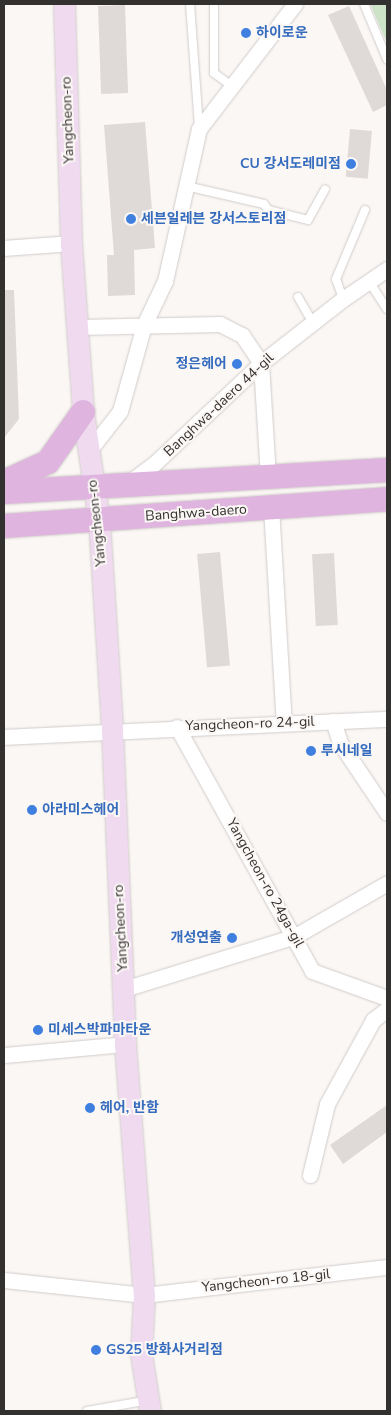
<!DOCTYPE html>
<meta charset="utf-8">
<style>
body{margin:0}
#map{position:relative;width:391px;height:1415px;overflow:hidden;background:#fbf7f5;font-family:"Nunito Sans","Noto Sans KR",sans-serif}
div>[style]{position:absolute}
.green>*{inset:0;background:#cde3c8}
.building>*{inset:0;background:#dfdad8;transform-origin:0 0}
.roads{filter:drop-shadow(0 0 1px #d0ccca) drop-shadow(0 0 1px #d0ccca)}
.lane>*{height:8px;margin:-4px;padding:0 4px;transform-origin:4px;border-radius:4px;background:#fff}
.street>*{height:15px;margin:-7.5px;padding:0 7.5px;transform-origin:7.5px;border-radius:7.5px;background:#fff}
.secondary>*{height:21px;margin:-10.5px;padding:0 10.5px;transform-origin:10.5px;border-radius:10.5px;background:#efdaef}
.primary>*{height:24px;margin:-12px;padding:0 12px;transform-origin:12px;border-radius:12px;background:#dfb5df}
.dots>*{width:14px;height:14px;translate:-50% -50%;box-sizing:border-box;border:2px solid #fbf7f5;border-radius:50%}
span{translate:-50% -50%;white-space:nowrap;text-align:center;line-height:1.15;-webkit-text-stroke:4px #fbf7f5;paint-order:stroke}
.shop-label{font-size:14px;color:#366cbe;font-weight:700}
.left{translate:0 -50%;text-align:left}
.right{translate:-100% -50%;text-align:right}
.street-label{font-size:14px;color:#333130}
.frame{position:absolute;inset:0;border:5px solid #333130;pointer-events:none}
</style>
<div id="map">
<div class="green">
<i style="clip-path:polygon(370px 4px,387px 4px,387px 43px)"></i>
</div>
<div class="building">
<i style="left:125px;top:5px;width:88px;height:27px;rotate:88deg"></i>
<i style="clip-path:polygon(349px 6px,387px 90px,387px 105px,373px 112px,328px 15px)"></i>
<i style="clip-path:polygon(145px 122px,155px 248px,134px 250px,135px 295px,108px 296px,107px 255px,114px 255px,104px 125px)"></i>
<i style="left:350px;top:129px;width:22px;height:48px;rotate:5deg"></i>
<i style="clip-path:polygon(4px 290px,14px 290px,19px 419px,4px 438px)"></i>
<i style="left:220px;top:552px;width:114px;height:23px;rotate:85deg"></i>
<i style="left:334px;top:553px;width:72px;height:22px;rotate:87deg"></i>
<i style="clip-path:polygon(387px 1105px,387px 1132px,343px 1164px,330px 1145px)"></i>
</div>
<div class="roads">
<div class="lane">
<i style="left:190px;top:4px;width:123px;rotate:85.8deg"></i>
<i style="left:214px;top:4px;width:69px;rotate:90deg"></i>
<i style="left:214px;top:73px;width:22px;rotate:36deg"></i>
<i style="left:364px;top:4px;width:60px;rotate:67.3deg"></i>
<i style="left:186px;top:186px;width:80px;rotate:13deg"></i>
<i style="left:264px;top:204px;width:7px;rotate:56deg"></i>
<i style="left:268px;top:210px;width:41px;rotate:14deg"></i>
<i style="left:308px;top:220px;width:35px;rotate:-61deg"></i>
<i style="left:370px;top:283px;width:31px;rotate:57deg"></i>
<i style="left:298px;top:297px;width:30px;rotate:60deg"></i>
<i style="left:343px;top:299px;width:21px;rotate:-109deg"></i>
<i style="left:336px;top:279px;width:75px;rotate:-67.2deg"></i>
<i style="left:87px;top:1411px;width:52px;rotate:-10deg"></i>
</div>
<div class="street">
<i style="left:4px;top:248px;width:67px;rotate:-4.3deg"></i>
<i style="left:77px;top:327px;width:143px;rotate:-1.2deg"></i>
<i style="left:220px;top:324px;width:25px;rotate:27deg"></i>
<i style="left:242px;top:335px;width:34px;rotate:56deg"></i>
<i style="left:261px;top:363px;width:116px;rotate:86.5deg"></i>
<i style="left:88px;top:452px;width:52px;rotate:-52deg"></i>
<i style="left:120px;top:411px;width:89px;rotate:-74.4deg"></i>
<i style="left:144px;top:325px;width:49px;rotate:-64.5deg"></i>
<i style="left:165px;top:281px;width:156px;rotate:-77.4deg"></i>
<i style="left:199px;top:129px;width:158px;rotate:-52.5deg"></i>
<i style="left:127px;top:484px;width:35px;rotate:-37deg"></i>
<i style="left:155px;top:463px;width:146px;rotate:-43.3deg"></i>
<i style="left:261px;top:363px;width:104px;rotate:-38deg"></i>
<i style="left:343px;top:299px;width:53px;rotate:-34.3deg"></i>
<i style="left:271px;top:507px;width:216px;rotate:86.6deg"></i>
<i style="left:333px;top:721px;width:23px;rotate:72deg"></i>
<i style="left:340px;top:743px;width:84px;rotate:56.1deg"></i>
<i style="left:177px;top:727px;width:279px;rotate:61deg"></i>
<i style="left:312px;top:971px;width:80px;rotate:19.8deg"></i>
<i style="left:4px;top:737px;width:383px;rotate:-2.7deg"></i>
<i style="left:124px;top:989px;width:179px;rotate:-17.2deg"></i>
<i style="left:295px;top:936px;width:106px;rotate:-29.9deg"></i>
<i style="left:4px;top:1055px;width:121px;rotate:-5.2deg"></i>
<i style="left:310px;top:1175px;width:73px;rotate:-76.5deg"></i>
<i style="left:327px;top:1104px;width:96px;rotate:-61.3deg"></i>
<i style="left:373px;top:1020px;width:18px;rotate:-38deg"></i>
<i style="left:4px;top:1280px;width:141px;rotate:6.1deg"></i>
<i style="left:144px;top:1295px;width:245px;rotate:-6.6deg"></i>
</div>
<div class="secondary">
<i style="left:64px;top:4px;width:239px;rotate:88.3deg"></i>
<i style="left:71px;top:243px;width:169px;rotate:85.9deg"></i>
<i style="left:83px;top:412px;width:109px;rotate:81.6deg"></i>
<i style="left:99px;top:520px;width:209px;rotate:86.4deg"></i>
<i style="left:112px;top:729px;width:315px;rotate:87.6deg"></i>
<i style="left:125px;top:1044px;width:252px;rotate:85.7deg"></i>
<i style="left:144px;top:1295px;width:59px;rotate:92.9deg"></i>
<i style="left:141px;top:1354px;width:58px;rotate:81deg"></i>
</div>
<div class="primary">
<i style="left:4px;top:482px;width:48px;rotate:-24.4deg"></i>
<i style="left:48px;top:462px;width:61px;rotate:-55deg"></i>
<i style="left:4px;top:492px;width:384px;rotate:-3.3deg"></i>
<i style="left:4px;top:526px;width:384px;rotate:-4deg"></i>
</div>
</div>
<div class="dots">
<i style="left:246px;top:33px;background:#3f7fe0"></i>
<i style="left:351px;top:164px;background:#3f7fe0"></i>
<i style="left:131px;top:219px;background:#3f7fe0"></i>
<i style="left:237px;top:364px;background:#3f7fe0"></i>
<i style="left:311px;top:751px;background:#3f7fe0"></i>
<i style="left:32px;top:810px;background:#3f7fe0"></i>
<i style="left:232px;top:938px;background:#3f7fe0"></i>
<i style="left:38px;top:1030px;background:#3f7fe0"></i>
<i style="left:90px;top:1108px;background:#3f7fe0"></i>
<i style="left:96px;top:1350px;background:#3f7fe0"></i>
</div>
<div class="shop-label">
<span class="left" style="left:256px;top:33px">하이로운</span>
<span class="right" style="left:341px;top:164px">CU 강서도레미점</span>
<span class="left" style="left:141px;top:219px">세븐일레븐 강서스토리점</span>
<span class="right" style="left:227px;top:364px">정은헤어</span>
<span class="left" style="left:321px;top:751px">루시네일</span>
<span class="left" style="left:42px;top:810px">아라미스헤어</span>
<span class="right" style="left:222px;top:938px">개성연출</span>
<span class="left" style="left:48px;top:1030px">미세스박파마타운</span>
<span class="left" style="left:100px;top:1108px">헤어, 반함</span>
<span class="left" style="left:106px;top:1350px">GS25 방화사거리점</span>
</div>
<div class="street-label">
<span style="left:68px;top:120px;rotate:-92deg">Yangcheon-ro</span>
<span style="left:219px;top:405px;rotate:-43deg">Banghwa-daero 44-gil</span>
<span style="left:196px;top:513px;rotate:-4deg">Banghwa-daero</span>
<span style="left:97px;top:523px;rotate:-96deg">Yangcheon-ro</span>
<span style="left:250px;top:724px;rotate:-2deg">Yangcheon-ro 24-gil</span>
<span style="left:265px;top:883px;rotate:61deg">Yangcheon-ro 24ga-gil</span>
<span style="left:121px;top:928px;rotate:-93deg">Yangcheon-ro</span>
<span style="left:266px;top:1281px;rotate:-6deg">Yangcheon-ro 18-gil</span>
</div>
<div class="frame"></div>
</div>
